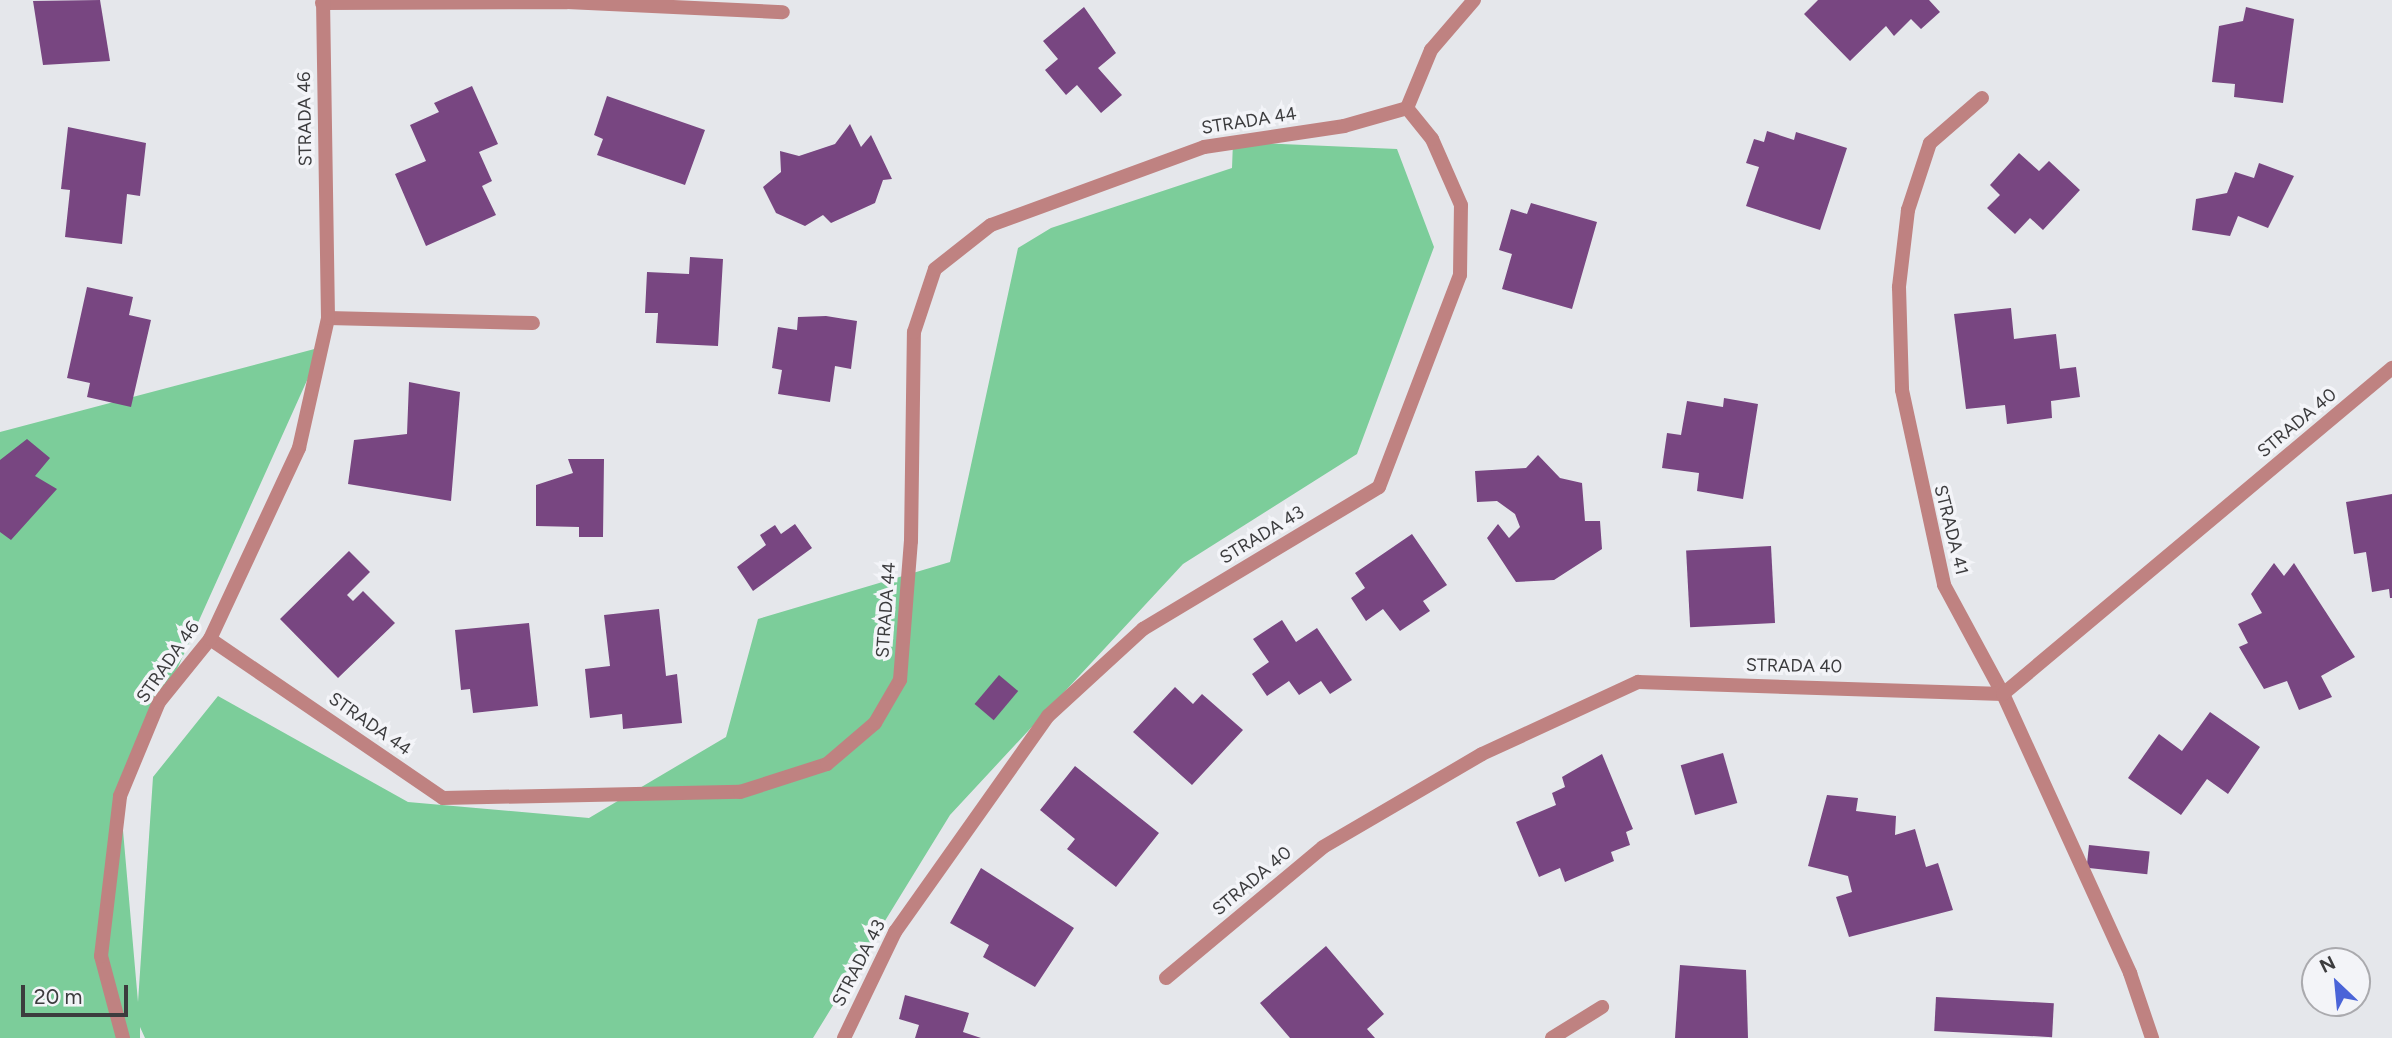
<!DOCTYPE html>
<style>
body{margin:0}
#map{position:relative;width:2392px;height:1038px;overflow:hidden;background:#e5e7eb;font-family:Figtree,sans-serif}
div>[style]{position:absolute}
.forest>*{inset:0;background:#7ccd9a}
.building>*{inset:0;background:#784681;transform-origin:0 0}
.street>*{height:14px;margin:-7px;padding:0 7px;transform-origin:7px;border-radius:7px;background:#bf8281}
span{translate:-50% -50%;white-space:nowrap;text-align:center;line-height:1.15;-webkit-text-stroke:7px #f3f4f8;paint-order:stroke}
.street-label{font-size:18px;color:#3c3c3e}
.north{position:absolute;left:2301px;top:947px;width:70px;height:70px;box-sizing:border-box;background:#f3f4f8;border:2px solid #aaaaae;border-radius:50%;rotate:334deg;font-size:19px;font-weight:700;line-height:28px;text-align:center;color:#3c3c3e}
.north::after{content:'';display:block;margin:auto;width:24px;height:32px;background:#4a64d8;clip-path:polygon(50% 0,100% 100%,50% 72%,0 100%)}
.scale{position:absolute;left:21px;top:985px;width:107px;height:32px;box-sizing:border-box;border:4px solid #3c3c3e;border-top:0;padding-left:9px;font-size:21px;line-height:24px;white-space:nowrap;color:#3c3c3e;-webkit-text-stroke:5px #f3f4f8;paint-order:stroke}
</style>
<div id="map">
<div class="forest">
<i style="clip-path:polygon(1233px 142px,1397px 149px,1434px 247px,1357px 454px,1183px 564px,950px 815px,813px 1038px,145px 1038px,140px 1027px,140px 1038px,0 1038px,0 432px,322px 347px,120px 796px,138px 1002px,153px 777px,218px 696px,408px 802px,589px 818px,726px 737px,758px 619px,950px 562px,1018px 248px,1051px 228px,1232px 168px)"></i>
</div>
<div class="building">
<i style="clip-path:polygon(100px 0,110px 61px,43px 65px,33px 1px)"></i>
<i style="clip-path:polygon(1818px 0,1929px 0,1940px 12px,1921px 29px,1911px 19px,1894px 36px,1886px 26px,1850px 61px,1804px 14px)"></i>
<i style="clip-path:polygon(1084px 7px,1116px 53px,1098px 68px,1122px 95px,1101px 113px,1077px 85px,1066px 95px,1045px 70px,1058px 59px,1043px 41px)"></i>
<i style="clip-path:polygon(2246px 7px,2294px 19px,2283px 103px,2234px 97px,2235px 84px,2212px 82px,2219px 26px,2243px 21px)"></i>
<i style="clip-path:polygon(472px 86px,498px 144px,479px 152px,492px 181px,482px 186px,496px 215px,426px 246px,395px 174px,426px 161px,410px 125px,439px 112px,434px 103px)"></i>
<i style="clip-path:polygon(607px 96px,705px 130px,685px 185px,597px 155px,603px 139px,594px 135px)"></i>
<i style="clip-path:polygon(850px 124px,861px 147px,871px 135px,892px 179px,883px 180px,875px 203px,831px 223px,823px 215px,805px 226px,776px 213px,763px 187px,781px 172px,780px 151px,799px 156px,835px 144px)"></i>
<i style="clip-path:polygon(68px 127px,146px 143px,140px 196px,127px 194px,122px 244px,65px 237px,70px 190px,61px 189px)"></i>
<i style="clip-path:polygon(1767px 131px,1794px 140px,1796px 132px,1847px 148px,1820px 230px,1746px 206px,1759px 167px,1746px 163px,1754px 139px,1764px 142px)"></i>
<i style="clip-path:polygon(2019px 153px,2039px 171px,2049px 161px,2080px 190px,2043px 230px,2030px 218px,2015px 234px,1987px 208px,2000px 195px,1990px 185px)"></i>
<i style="clip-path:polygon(2259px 163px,2294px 176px,2268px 228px,2238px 216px,2230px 236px,2192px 230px,2196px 199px,2227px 193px,2235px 172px,2254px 178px)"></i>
<i style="clip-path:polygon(1531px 203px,1597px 222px,1572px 309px,1502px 289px,1512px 254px,1499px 250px,1511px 209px,1527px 214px)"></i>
<i style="clip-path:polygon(690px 257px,723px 259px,718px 346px,656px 343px,658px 313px,645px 313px,647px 272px,689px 274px)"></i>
<i style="clip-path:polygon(87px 287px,133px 297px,129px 315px,151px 320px,131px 407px,87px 397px,90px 383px,67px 378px)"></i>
<i style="clip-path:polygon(2011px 308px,2014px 339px,2056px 334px,2060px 369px,2076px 367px,2080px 397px,2051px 401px,2052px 418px,2007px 424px,2005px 405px,1966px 409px,1954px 314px)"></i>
<i style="clip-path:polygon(826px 316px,857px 321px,851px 369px,835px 366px,830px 402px,778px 394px,782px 370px,772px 368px,778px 327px,797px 330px,798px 317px)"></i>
<i style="clip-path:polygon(409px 382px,460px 392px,451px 501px,348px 484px,354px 440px,407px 434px)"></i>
<i style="clip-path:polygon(1724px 398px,1758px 404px,1743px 499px,1697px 491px,1699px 473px,1662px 468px,1667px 433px,1681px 435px,1687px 401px,1723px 407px)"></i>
<i style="clip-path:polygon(27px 439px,50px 458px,35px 476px,57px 489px,11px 540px,0 532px,0 460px)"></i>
<i style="clip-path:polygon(1538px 455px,1560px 478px,1582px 483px,1585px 521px,1600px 521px,1602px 549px,1554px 580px,1516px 582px,1487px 538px,1498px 524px,1509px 538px,1520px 527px,1515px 514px,1497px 501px,1477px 502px,1475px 471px,1526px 468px)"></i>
<i style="clip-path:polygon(568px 459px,604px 459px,603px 537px,579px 537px,579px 527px,536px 526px,536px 485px,573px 473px)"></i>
<i style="clip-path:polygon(2392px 494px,2392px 598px,2390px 598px,2389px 589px,2372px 592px,2366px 552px,2354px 554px,2346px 502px)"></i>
<i style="clip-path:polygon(795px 524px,812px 548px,753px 591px,737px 567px,766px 545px,760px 535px,775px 525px,781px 534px)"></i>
<i style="clip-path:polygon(1412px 534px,1447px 585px,1423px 601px,1430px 611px,1400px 631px,1383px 609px,1366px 621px,1351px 598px,1365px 588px,1355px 573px)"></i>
<i style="left:1771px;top:546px;width:77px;height:85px;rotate:87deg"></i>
<i style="clip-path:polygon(349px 551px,370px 572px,347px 595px,353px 601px,363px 591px,395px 623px,338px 678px,280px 619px)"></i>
<i style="clip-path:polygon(2274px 563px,2284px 576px,2294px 563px,2355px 657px,2321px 676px,2332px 697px,2299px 710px,2287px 681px,2264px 689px,2239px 647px,2248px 643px,2238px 624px,2262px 613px,2251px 594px)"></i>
<i style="clip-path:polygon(659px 609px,666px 676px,677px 674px,682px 723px,623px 729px,622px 714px,590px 718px,585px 669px,610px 666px,604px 615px)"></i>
<i style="clip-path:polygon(1282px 620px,1296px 642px,1317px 628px,1352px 680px,1330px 694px,1321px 681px,1299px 695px,1289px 681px,1267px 696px,1252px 674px,1269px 662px,1253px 639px)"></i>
<i style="clip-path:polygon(529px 623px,538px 706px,473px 713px,470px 689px,461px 690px,455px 630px)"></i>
<i style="left:999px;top:675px;width:25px;height:38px;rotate:40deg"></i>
<i style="clip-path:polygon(1175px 687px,1193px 704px,1202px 694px,1243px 730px,1192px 785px,1133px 732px)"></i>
<i style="clip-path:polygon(2210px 712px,2260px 747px,2228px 794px,2207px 779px,2181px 815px,2128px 778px,2159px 734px,2182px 751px)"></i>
<i style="left:1723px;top:753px;width:52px;height:44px;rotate:74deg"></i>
<i style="clip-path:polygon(1602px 754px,1633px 829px,1626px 832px,1630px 845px,1611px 852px,1614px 861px,1565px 882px,1560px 868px,1539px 877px,1516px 822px,1556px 805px,1552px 793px,1565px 787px,1562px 777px)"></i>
<i style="clip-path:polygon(1075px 766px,1159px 833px,1116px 887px,1067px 849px,1075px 839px,1040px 810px)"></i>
<i style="clip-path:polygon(1827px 795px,1858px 798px,1856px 811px,1896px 816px,1895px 835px,1915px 829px,1926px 867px,1938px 863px,1953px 910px,1849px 937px,1836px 897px,1852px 892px,1848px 876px,1808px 866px)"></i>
<i style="left:2089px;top:845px;width:61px;height:23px;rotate:6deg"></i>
<i style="clip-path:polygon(981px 868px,1074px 928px,1035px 987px,983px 957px,989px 945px,950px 923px)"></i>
<i style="clip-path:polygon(1326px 946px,1384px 1014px,1367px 1029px,1375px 1038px,1290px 1038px,1260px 1003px)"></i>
<i style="clip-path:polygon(1680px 965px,1746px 970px,1748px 1038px,1675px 1038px)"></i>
<i style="clip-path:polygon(905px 995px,969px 1013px,963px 1032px,981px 1038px,915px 1038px,919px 1025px,899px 1019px)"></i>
<i style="left:1936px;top:997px;width:118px;height:34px;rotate:3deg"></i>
</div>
<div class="street">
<i style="left:322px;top:3px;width:245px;rotate:-0.2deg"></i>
<i style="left:567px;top:2px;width:216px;rotate:2.7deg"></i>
<i style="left:1982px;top:98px;width:69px;rotate:139.1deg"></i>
<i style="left:1930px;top:143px;width:71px;rotate:108.2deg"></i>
<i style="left:1908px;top:210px;width:78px;rotate:96.7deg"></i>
<i style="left:1899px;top:287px;width:103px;rotate:88.3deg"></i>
<i style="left:1902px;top:390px;width:199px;rotate:77.8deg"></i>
<i style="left:1944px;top:585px;width:124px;rotate:61.6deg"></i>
<i style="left:2003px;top:694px;width:307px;rotate:65.5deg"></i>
<i style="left:2130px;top:973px;width:69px;rotate:71.3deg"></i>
<i style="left:328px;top:318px;width:205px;rotate:1.4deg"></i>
<i style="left:210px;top:639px;width:282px;rotate:34.3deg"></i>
<i style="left:443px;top:798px;width:297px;rotate:-1.2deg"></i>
<i style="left:740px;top:792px;width:91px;rotate:-17.8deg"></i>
<i style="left:827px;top:764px;width:63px;rotate:-40.5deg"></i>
<i style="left:875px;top:723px;width:50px;rotate:-59.8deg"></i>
<i style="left:900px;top:680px;width:139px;rotate:-85.5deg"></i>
<i style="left:911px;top:541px;width:209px;rotate:-89.2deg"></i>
<i style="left:914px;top:332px;width:66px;rotate:-71.6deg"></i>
<i style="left:935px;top:269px;width:71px;rotate:-38.2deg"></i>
<i style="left:991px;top:225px;width:227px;rotate:-20.1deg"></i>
<i style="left:1204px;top:147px;width:142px;rotate:-8.5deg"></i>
<i style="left:1344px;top:126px;width:66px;rotate:-15.9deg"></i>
<i style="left:1166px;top:978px;width:204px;rotate:-39.8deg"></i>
<i style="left:1323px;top:847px;width:184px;rotate:-30.3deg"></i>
<i style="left:1482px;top:754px;width:172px;rotate:-24.8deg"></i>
<i style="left:1638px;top:682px;width:365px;rotate:1.9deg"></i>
<i style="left:2003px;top:694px;width:508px;rotate:-39.96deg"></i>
<i style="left:123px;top:1038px;width:85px;rotate:-105deg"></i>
<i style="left:101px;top:956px;width:161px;rotate:-83.2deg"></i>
<i style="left:120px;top:796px;width:102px;rotate:-67.5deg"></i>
<i style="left:159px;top:702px;width:81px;rotate:-51deg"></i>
<i style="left:210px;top:639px;width:211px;rotate:-65deg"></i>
<i style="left:299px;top:448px;width:133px;rotate:-77.4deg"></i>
<i style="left:328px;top:318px;width:318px;rotate:-90.9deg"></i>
<i style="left:844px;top:1038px;width:118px;rotate:-64.3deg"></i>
<i style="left:895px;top:932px;width:265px;rotate:-54.7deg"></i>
<i style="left:1048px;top:716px;width:129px;rotate:-42.5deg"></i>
<i style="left:1143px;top:629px;width:275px;rotate:-31deg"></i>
<i style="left:1379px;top:487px;width:227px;rotate:-69.1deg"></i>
<i style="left:1460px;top:275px;width:70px;rotate:-89.2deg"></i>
<i style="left:1461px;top:205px;width:72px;rotate:-113.7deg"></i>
<i style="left:1432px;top:139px;width:40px;rotate:-129deg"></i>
<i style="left:1407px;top:108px;width:63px;rotate:-67.5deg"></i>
<i style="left:1431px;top:50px;width:66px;rotate:-49.3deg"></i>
<i style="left:1552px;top:1038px;width:59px;rotate:-31.8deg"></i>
</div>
<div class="street-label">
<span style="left:305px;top:119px;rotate:-91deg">STRADA 46</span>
<span style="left:1249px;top:121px;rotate:-9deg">STRADA 44</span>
<span style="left:2297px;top:423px;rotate:-40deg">STRADA 40</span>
<span style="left:1951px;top:530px;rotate:76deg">STRADA 41</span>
<span style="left:1262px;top:535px;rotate:-31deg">STRADA 43</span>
<span style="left:886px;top:610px;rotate:-86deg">STRADA 44</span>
<span style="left:168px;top:662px;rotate:-55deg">STRADA 46</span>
<span style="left:1794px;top:666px;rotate:1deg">STRADA 40</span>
<span style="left:370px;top:724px;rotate:35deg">STRADA 44</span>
<span style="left:1252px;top:881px;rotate:-40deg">STRADA 40</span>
<span style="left:859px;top:963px;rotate:-63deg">STRADA 43</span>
</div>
<div class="north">N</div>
<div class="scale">20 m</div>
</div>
